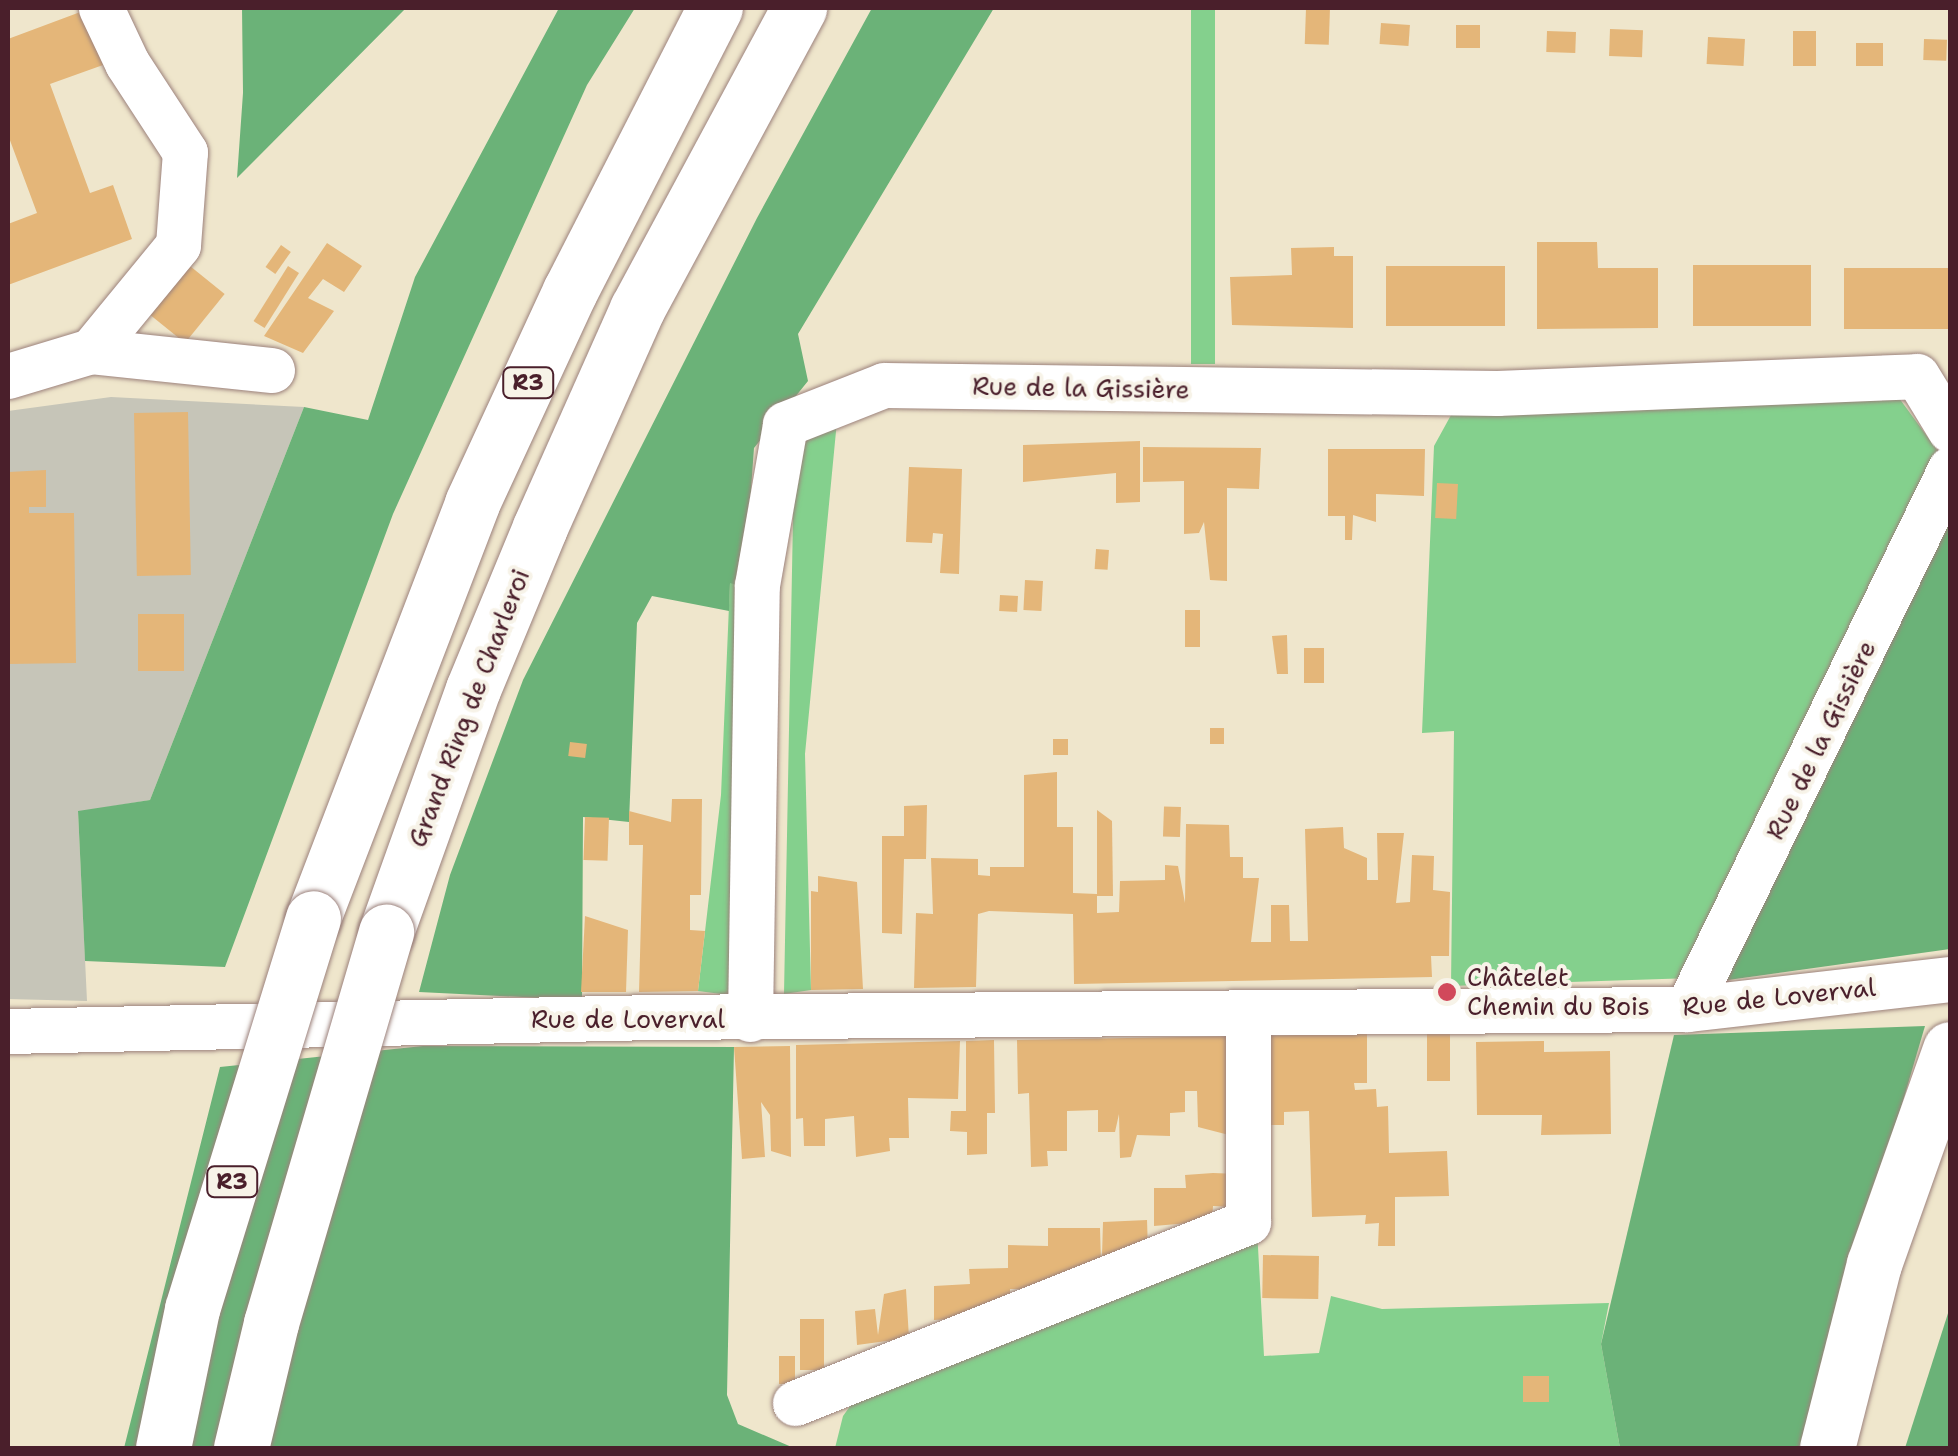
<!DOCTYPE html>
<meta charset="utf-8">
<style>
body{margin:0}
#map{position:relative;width:1958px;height:1456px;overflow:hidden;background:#efe6cc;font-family:"Shantell Sans",sans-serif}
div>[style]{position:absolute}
.industrial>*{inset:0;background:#c6c5b8}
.green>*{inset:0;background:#84d08d;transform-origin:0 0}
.forest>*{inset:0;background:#6bb278}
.building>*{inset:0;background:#e4b679;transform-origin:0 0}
.roads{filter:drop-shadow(0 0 2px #9c827c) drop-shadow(0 0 2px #9c827c)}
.minor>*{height:45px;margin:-22.5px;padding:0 22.5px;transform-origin:22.5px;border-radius:22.5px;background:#fff}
.major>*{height:55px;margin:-27.5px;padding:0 27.5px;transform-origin:27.5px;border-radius:27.5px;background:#fff}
.highway>*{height:55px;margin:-27.5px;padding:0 27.5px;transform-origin:27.5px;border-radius:27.5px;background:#fff}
.bridges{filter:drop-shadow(0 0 2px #9c827c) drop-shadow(0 0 2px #9c827c)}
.highway-bridge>*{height:55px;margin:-27.5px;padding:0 27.5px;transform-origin:27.5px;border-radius:27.5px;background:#fff}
.dots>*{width:28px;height:28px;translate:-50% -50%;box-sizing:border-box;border:5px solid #f7f3e8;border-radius:50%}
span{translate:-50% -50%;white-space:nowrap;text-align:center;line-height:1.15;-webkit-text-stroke:8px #f7f3e8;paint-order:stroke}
.shield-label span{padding:2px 8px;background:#f7f3e8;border:2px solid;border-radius:8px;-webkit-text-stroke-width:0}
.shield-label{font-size:22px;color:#4a1f2b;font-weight:700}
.street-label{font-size:25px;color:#4a1f2b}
.poi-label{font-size:25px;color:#4a1f2b}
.left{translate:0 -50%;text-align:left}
.frame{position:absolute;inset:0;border:10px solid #4a1f2b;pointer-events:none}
</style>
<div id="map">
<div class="industrial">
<i style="clip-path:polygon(111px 397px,304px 407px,150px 800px,78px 812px,87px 1001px,8px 999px,8px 411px)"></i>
</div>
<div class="green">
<i style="left:1191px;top:8px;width:24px;height:356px"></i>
<i style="clip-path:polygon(1899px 398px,1943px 458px,1693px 978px,1451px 986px,1454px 731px,1422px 733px,1434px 446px,1456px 406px)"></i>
<i style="clip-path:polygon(837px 421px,805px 754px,811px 990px,784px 994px,794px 465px,806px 438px)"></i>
<i style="clip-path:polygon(730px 582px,740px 586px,729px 995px,698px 991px,721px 795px)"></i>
<i style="clip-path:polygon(1257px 1229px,1264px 1356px,1319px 1353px,1331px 1296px,1382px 1309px,1609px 1303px,1601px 1344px,1620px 1448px,835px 1448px,843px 1416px,861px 1391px)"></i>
</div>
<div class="forest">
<i style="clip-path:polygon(242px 8px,406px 8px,237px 178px,243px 93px)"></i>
<i style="clip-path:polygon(559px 8px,635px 8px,587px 85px,393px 514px,225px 967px,85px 961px,78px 811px,150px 800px,304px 407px,368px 420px,415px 277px)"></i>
<i style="clip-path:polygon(872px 8px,994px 8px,798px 334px,808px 381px,754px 448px,746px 560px,740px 586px,730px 583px,729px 611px,652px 596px,637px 623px,629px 822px,583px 817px,582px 1000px,419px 992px,450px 875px,523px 680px,757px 218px)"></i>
<i style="clip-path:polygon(1950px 501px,1950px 949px,1721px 981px)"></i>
<i style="clip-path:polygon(1925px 1026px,1801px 1448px,1620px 1448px,1601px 1344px,1674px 1035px)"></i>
<i style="clip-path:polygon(423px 1046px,734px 1047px,727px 1395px,738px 1424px,794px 1448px,124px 1448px,220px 1067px)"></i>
<i style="clip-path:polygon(1950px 1307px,1950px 1448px,1905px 1448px)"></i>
</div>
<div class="building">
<i style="left:1306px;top:8px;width:24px;height:36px;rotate:2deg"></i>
<i style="clip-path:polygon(83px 11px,103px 65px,50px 84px,90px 193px,113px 185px,132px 239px,8px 285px,8px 224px,37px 213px,8px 135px,8px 39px)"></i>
<i style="left:1381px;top:23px;width:29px;height:21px;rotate:4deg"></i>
<i style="left:1456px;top:25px;width:24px;height:23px"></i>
<i style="left:1610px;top:29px;width:33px;height:27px;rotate:2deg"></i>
<i style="left:1547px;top:31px;width:29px;height:21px;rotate:2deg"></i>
<i style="left:1793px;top:31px;width:23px;height:35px"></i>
<i style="left:1708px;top:37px;width:37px;height:27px;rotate:3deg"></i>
<i style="left:1924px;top:39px;width:23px;height:21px;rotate:2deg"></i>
<i style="left:1856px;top:43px;width:27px;height:23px"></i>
<i style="clip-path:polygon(1537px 242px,1597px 242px,1598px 268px,1658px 268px,1658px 328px,1537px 329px)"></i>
<i style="clip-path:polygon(327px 243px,362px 266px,344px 292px,323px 279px,308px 298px,334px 311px,303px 353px,264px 336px)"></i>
<i style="left:281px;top:245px;width:12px;height:27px;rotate:35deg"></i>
<i style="clip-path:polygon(1334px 247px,1334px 256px,1353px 256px,1353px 328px,1232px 325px,1230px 277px,1292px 275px,1291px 248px)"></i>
<i style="left:185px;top:262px;width:51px;height:63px;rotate:39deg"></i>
<i style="left:1811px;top:265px;width:61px;height:118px;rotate:90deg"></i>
<i style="left:288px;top:266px;width:13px;height:65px;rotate:32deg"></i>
<i style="left:1386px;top:266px;width:119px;height:60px"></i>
<i style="left:1950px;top:268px;width:61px;height:106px;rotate:90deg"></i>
<i style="left:188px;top:412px;width:163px;height:54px;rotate:89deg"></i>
<i style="clip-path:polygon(1140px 441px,1140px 502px,1116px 503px,1116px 473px,1023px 482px,1023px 445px)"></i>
<i style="clip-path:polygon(1143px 447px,1261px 448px,1259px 489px,1227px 488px,1227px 581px,1210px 580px,1204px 522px,1199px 533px,1184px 534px,1184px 481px,1143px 482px)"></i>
<i style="clip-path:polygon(1328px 449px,1425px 449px,1424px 496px,1376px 494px,1376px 522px,1353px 515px,1352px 540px,1345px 540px,1345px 516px,1328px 516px)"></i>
<i style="clip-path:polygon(909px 467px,962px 469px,959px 574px,940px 573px,943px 534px,933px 533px,932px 543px,906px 542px)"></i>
<i style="clip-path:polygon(46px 470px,46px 507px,29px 507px,29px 513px,74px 513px,76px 663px,8px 664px,9px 472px)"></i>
<i style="left:1437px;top:483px;width:21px;height:35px;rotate:3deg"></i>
<i style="left:1096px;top:549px;width:13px;height:20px;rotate:4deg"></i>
<i style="left:1025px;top:580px;width:18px;height:30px;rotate:3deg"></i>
<i style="left:1000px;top:595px;width:18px;height:16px;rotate:3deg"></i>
<i style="left:1185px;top:610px;width:15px;height:37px"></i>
<i style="left:138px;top:614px;width:46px;height:57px"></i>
<i style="clip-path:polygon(1287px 635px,1288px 674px,1277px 674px,1272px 636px)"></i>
<i style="left:1304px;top:648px;width:20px;height:35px"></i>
<i style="left:1210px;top:728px;width:14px;height:16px"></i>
<i style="left:1053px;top:739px;width:15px;height:16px"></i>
<i style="left:570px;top:742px;width:17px;height:14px;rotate:7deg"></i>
<i style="clip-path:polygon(1057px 772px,1057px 827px,1073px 827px,1073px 893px,1097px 894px,1097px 913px,1119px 912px,1120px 881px,1165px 880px,1165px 865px,1178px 866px,1185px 903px,1186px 824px,1229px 825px,1230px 857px,1243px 857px,1243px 878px,1259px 878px,1251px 942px,1271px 942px,1271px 905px,1289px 905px,1290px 941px,1308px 941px,1305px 829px,1343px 827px,1344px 848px,1367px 858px,1367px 880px,1378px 880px,1377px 833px,1404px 833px,1396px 903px,1410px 902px,1412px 855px,1434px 856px,1433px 890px,1450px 892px,1449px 956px,1431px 956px,1432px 977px,1074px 984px,1073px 914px,989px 911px,978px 914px,976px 987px,914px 988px,916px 913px,933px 914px,931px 858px,978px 859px,978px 875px,990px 876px,990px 867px,1024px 867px,1024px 775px)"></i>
<i style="clip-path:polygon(672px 799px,702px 799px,701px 895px,690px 895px,690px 930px,705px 931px,698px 991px,639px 992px,643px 845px,629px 845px,629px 811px,671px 822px)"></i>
<i style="clip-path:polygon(927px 805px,926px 859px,904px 859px,902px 934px,882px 933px,882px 836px,904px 836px,904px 806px)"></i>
<i style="left:1181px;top:807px;width:30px;height:17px;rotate:92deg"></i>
<i style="clip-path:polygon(1097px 810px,1112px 821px,1113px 896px,1097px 896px)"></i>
<i style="left:585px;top:817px;width:24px;height:43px;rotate:2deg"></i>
<i style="clip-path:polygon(818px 876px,857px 882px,863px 989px,811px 990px,811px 891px,818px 892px)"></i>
<i style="clip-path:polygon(585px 916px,628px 930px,626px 992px,581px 992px)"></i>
<i style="left:1427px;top:1031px;width:23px;height:50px"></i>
<i style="clip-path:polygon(1367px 1033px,1367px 1083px,1354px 1083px,1355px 1090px,1376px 1089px,1377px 1107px,1388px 1106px,1389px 1153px,1447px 1151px,1449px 1196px,1395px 1197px,1395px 1246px,1378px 1246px,1379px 1223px,1365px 1224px,1366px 1215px,1312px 1217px,1309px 1111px,1284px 1112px,1284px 1125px,1262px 1125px,1261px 1036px)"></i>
<i style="clip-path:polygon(1239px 1036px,1229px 1135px,1198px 1127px,1197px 1091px,1185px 1091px,1185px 1112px,1170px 1113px,1170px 1136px,1137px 1135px,1131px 1157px,1120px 1158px,1119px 1114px,1115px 1132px,1098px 1132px,1098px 1110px,1067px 1111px,1067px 1151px,1047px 1151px,1048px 1166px,1031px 1167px,1029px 1093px,1018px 1094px,1017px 1040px)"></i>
<i style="clip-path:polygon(994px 1040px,995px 1113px,987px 1113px,987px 1154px,967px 1155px,967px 1132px,950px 1131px,951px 1111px,966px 1111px,966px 1041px)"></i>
<i style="clip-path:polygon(960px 1041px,958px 1099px,908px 1098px,909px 1138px,889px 1138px,890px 1151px,856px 1157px,854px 1116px,825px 1119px,825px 1146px,804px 1146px,803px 1118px,796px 1119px,796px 1045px)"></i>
<i style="clip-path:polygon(1544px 1041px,1544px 1052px,1610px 1051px,1611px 1134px,1541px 1135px,1542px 1115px,1477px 1115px,1476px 1042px)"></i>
<i style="clip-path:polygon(790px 1046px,791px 1157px,771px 1151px,770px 1115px,761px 1102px,765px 1157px,742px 1159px,734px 1047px)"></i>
<i style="clip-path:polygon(1213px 1173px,1239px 1174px,1233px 1207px,1213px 1206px,1212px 1221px,1154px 1226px,1154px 1188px,1186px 1188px,1185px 1175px)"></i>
<i style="clip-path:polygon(1147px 1220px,1148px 1251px,1102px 1256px,1103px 1222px)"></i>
<i style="clip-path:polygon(1048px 1228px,1100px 1228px,1101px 1263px,1049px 1289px,1010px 1289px,1010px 1302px,970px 1318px,934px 1320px,934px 1286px,970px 1284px,969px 1269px,1008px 1268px,1008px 1245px,1048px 1246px)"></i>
<i style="left:1263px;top:1255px;width:56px;height:43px;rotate:1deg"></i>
<i style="clip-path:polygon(906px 1289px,909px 1338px,857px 1345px,855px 1311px,875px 1309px,878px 1335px,884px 1294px)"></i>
<i style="left:824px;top:1319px;width:51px;height:24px;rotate:90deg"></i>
<i style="left:779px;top:1356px;width:16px;height:28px"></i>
<i style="left:1523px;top:1376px;width:26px;height:26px"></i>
</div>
<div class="roads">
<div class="minor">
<i style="left:91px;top:351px;width:137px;rotate:-50.6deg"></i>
<i style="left:178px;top:245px;width:93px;rotate:-85.7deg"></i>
<i style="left:185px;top:152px;width:106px;rotate:-123.1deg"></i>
<i style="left:127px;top:63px;width:61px;rotate:-115.3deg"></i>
<i style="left:8px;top:376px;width:87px;rotate:-16.8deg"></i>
<i style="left:91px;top:351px;width:182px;rotate:6deg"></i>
<i style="left:1687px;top:1009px;width:601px;rotate:-64.03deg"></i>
<i style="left:750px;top:1019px;width:434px;rotate:-89.1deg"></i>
<i style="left:757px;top:585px;width:163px;rotate:-80.1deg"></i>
<i style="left:785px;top:424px;width:106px;rotate:-21.5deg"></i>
<i style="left:884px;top:385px;width:613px;rotate:0.75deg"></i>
<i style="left:1497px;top:393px;width:420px;rotate:-2.3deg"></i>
<i style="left:1917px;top:376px;width:63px;rotate:58.6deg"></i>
<i style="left:8px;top:1031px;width:649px;rotate:-1.24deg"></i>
<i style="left:657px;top:1017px;width:1030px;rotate:-0.45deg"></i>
<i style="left:1687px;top:1009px;width:265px;rotate:-6.5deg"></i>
<i style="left:795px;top:1403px;width:488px;rotate:-21.8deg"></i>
<i style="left:1248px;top:1222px;width:209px;rotate:-90deg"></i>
</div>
<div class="major">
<i style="left:1827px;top:1448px;width:190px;rotate:-75.7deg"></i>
<i style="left:1874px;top:1264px;width:228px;rotate:-70.5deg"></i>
</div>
<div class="highway">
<i style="left:313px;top:918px;width:444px;rotate:-69deg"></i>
<i style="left:472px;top:503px;width:234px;rotate:-65.2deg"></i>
<i style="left:570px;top:291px;width:318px;rotate:-62.9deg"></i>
<i style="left:386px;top:932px;width:258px;rotate:-70.3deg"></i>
<i style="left:473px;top:689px;width:175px;rotate:-67.5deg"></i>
<i style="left:540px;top:527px;width:239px;rotate:-66deg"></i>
<i style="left:637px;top:309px;width:342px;rotate:-61.7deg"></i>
</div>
</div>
<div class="bridges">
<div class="highway-bridge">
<i style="left:163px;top:1448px;width:142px;rotate:-78.2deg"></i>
<i style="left:192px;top:1309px;width:409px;rotate:-72.8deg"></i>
<i style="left:241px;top:1448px;width:129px;rotate:-76.5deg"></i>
<i style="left:271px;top:1323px;width:408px;rotate:-73.6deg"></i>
</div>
</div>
<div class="dots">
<i style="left:1447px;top:992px;background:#d1495b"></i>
</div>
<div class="shield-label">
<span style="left:528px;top:383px">R3</span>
<span style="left:232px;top:1182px">R3</span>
</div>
<div class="street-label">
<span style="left:1081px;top:388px;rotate:1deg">Rue de la Gissière</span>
<span style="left:469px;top:708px;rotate:-69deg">Grand Ring de Charleroi</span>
<span style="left:1821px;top:740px;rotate:-64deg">Rue de la Gissière</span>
<span style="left:1779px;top:997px;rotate:-6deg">Rue de Loverval</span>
<span style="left:628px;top:1019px">Rue de Loverval</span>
</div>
<div class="poi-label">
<span class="left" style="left:1467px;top:992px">Châtelet<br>Chemin du Bois</span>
</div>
<div class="frame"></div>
</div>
